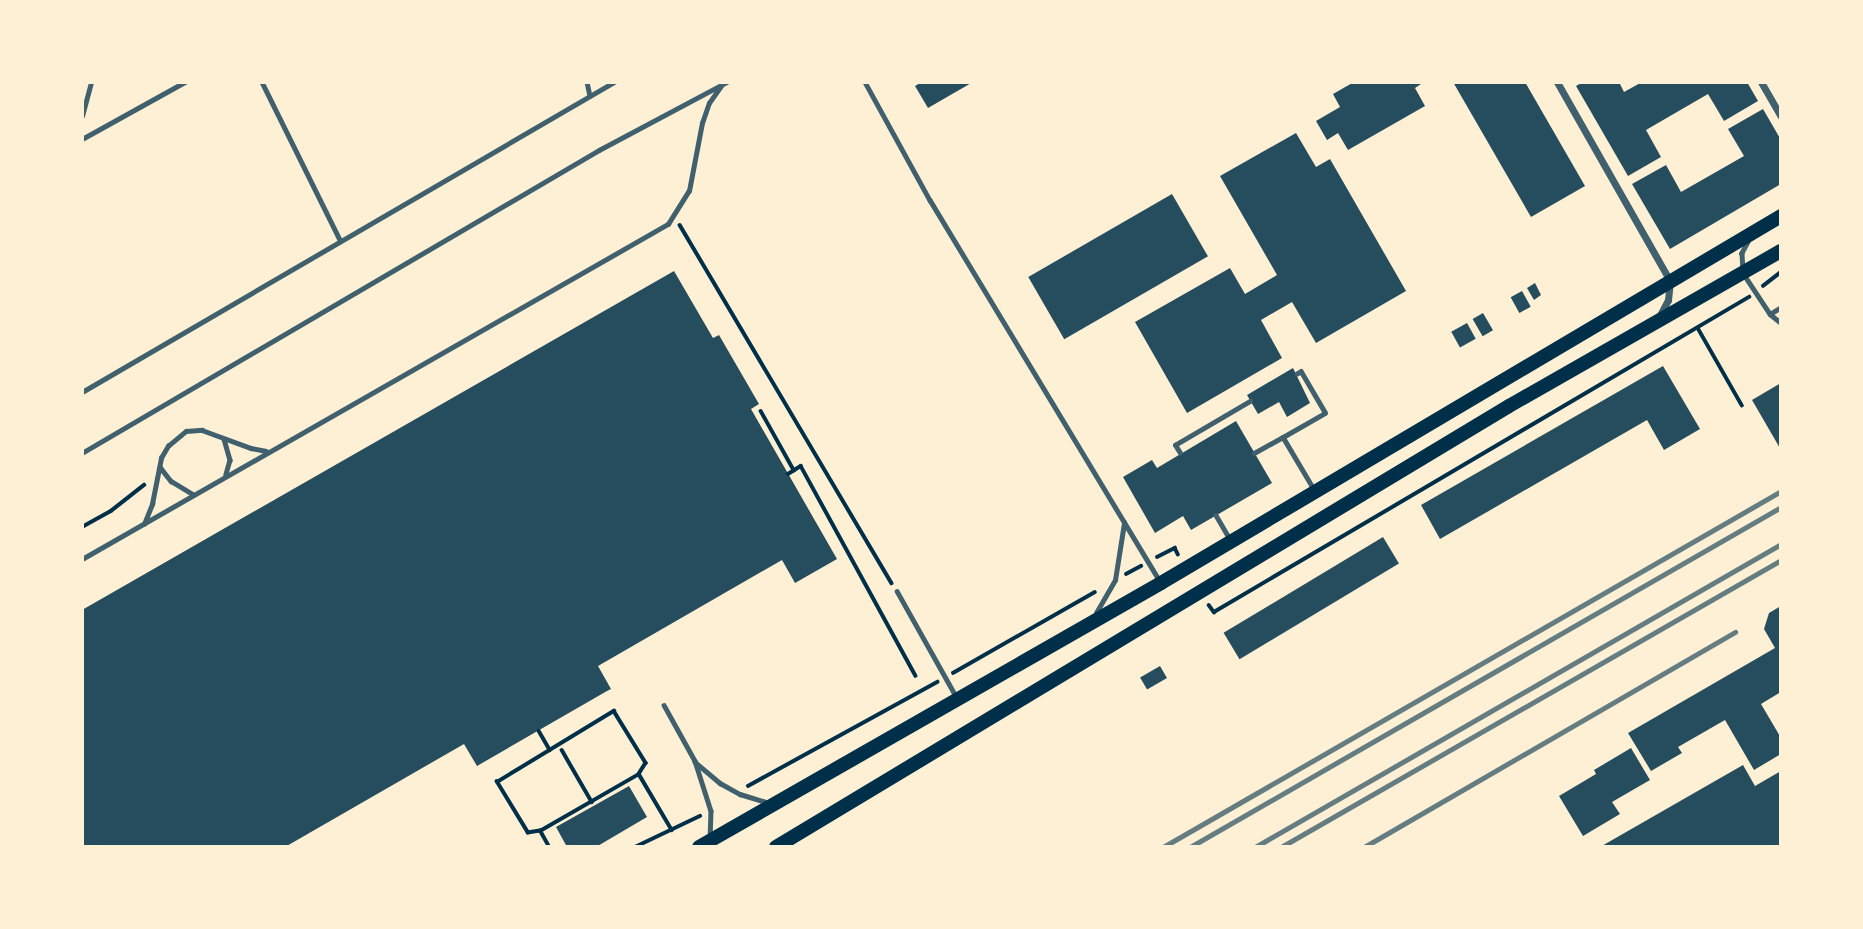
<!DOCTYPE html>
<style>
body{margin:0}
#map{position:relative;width:1863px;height:929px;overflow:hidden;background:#fdf0d5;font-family:Poppins,sans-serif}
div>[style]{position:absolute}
.building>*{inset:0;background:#264d5e;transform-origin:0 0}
.path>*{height:3.5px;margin:-1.75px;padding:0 1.75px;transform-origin:1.75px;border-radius:1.75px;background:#003049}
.service>*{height:4.5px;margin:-2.25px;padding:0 2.25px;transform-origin:2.25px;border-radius:2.25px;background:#3f606c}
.minor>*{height:7px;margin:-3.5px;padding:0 3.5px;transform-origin:3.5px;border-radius:3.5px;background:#3f606c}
.primary>*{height:14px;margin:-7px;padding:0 7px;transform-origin:7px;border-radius:7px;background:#003049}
.rail>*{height:5px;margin:-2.5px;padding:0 2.5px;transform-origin:2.5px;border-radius:2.5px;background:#657d81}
span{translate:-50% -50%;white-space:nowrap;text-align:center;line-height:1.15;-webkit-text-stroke:7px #fdf0d5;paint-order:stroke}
.frame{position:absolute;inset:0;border:84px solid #fdf0d5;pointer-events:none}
</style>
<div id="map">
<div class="building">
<i style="clip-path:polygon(922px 82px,973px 82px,928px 108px,915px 86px)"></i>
<i style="clip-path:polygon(1354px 82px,1424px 82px,1415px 88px,1425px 106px,1348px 150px,1338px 133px,1327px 140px,1316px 121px,1340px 107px,1333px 94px)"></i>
<i style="clip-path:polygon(1453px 82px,1525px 82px,1585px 186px,1531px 217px)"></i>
<i style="clip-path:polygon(1583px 82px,1619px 82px,1624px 92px,1642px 82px,1747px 82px,1758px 101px,1724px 121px,1708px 94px,1646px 130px,1661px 157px,1628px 176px,1576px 86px)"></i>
<i style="clip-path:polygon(1763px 109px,1781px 140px,1781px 184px,1670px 249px,1632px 184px,1666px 165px,1681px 192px,1744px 156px,1728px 129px)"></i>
<i style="clip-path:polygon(1296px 133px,1316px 167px,1330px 159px,1406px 291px,1316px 343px,1292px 302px,1261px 320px,1282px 358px,1187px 413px,1135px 322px,1230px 268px,1245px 294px,1277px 275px,1220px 176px)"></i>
<i style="left:1172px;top:194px;width:72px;height:166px;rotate:60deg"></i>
<i style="clip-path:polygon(674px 271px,713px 338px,719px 335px,759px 404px,751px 409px,837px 559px,795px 583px,782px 560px,598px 666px,611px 689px,607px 691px,477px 766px,464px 744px,285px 847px,82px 847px,82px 610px)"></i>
<i style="clip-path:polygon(1535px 283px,1541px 295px,1534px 300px,1527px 288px)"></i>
<i style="left:1522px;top:291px;width:18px;height:13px;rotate:61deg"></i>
<i style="left:1483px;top:313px;width:20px;height:12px;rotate:60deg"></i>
<i style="left:1467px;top:323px;width:18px;height:18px;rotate:61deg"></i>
<i style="clip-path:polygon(1663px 366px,1700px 429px,1664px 450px,1647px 420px,1440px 539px,1421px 505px)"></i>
<i style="clip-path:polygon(1293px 368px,1310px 403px,1287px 417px,1279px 402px,1258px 414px,1247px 395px)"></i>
<i style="clip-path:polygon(1781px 383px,1781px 450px,1752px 400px)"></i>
<i style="clip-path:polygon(1236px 421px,1272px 483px,1191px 530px,1183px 516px,1155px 533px,1123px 477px,1152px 460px,1157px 468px)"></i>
<i style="left:1383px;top:537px;width:31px;height:186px;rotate:59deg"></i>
<i style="clip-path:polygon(1781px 606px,1781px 692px,1761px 704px,1781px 738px,1781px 754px,1754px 770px,1725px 720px,1678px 747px,1682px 753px,1651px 771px,1628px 733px,1775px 648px,1764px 629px,1769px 613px)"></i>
<i style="left:1160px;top:666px;width:14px;height:23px;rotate:60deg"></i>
<i style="clip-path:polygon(1631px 748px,1650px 780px,1612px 802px,1620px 814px,1583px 836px,1559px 796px,1596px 774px,1594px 770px)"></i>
<i style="clip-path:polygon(1743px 765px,1755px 786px,1781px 771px,1781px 847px,1600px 847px)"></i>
<i style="clip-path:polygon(629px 786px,647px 817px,596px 847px,567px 847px,556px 827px)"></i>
</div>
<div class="path">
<i style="left:680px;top:225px;width:416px;rotate:59.4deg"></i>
<i style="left:1763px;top:286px;width:23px;rotate:-38deg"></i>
<i style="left:1698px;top:328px;width:89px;rotate:60.3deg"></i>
<i style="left:761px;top:411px;width:68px;rotate:60.8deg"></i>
<i style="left:788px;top:474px;width:15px;rotate:-32deg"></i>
<i style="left:801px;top:466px;width:239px;rotate:61.3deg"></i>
<i style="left:82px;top:527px;width:33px;rotate:-29deg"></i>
<i style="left:111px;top:511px;width:42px;rotate:-38.2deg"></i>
<i style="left:1157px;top:557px;width:20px;rotate:-27deg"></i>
<i style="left:1175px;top:548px;width:7px;rotate:63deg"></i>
<i style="left:1126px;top:574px;width:17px;rotate:-28deg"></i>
<i style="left:1209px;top:605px;width:9px;rotate:54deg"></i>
<i style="left:1214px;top:612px;width:621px;rotate:-30.49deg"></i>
<i style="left:953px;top:673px;width:163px;rotate:-29.7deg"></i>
<i style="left:539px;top:731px;width:22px;rotate:60deg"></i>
<i style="left:562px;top:750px;width:60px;rotate:60deg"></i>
<i style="left:748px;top:786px;width:216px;rotate:-28.8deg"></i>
<i style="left:540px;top:831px;width:12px;rotate:171deg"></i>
<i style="left:528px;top:833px;width:60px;rotate:-121.3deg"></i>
<i style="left:497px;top:782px;width:137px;rotate:-31.3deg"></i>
<i style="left:614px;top:711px;width:61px;rotate:58.4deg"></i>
<i style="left:646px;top:763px;width:13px;rotate:122deg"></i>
<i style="left:549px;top:847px;width:18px;rotate:-119deg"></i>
<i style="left:540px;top:831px;width:114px;rotate:-29.9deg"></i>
<i style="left:639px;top:774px;width:65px;rotate:59.5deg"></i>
<i style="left:635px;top:847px;width:72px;rotate:-25.5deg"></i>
</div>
<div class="service">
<i style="left:262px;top:82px;width:176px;rotate:63.7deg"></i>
<i style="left:587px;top:82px;width:14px;rotate:78deg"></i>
<i style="left:865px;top:82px;width:135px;rotate:61.2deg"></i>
<i style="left:930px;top:200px;width:445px;rotate:58.9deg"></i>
<i style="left:82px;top:116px;width:35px;rotate:-75deg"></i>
<i style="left:82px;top:139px;width:118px;rotate:-29deg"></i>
<i style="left:1748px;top:242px;width:13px;rotate:119deg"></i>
<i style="left:1742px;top:253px;width:20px;rotate:87deg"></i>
<i style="left:1743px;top:273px;width:49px;rotate:56.6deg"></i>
<i style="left:1770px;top:314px;width:14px;rotate:39deg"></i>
<i style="left:1770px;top:314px;width:13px;rotate:-32deg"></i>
<i style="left:82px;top:392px;width:616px;rotate:-30.23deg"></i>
<i style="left:1283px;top:437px;width:48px;rotate:-29.7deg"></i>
<i style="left:1325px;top:413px;width:48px;rotate:-120.3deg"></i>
<i style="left:1301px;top:372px;width:4px;rotate:153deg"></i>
<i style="left:224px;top:439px;width:22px;rotate:74deg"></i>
<i style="left:230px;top:460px;width:15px;rotate:106deg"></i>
<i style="left:82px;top:453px;width:599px;rotate:-30.37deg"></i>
<i style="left:599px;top:150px;width:145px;rotate:-28deg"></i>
<i style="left:1180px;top:453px;width:9px;rotate:-122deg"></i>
<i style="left:1175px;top:445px;width:87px;rotate:-30.4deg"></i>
<i style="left:1254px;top:453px;width:33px;rotate:-29deg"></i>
<i style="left:1283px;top:437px;width:63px;rotate:59.3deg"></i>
<i style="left:160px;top:467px;width:18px;rotate:52deg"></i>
<i style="left:171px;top:481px;width:26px;rotate:31deg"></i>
<i style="left:1216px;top:515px;width:28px;rotate:60deg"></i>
<i style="left:144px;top:524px;width:22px;rotate:-68deg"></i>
<i style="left:152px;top:504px;width:47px;rotate:-78.9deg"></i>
<i style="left:161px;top:458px;width:14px;rotate:-60deg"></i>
<i style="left:168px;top:446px;width:23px;rotate:-40deg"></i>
<i style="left:186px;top:431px;width:16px;rotate:-4deg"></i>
<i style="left:202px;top:430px;width:52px;rotate:20.2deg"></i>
<i style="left:251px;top:448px;width:15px;rotate:11deg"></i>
<i style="left:82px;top:559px;width:675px;rotate:-29.76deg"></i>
<i style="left:668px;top:224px;width:39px;rotate:-58deg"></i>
<i style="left:689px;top:191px;width:69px;rotate:-79.2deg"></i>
<i style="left:702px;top:123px;width:21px;rotate:-71deg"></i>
<i style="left:709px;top:103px;width:21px;rotate:-55deg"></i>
<i style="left:897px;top:591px;width:120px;rotate:60.7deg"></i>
<i style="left:1096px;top:613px;width:38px;rotate:-60deg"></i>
<i style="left:1115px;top:580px;width:58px;rotate:-81deg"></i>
<i style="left:664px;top:705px;width:64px;rotate:61deg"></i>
<i style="left:695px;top:761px;width:52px;rotate:72.3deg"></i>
<i style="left:711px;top:811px;width:25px;rotate:92deg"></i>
<i style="left:695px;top:762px;width:33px;rotate:40deg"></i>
<i style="left:720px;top:783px;width:23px;rotate:29deg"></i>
<i style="left:740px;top:794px;width:30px;rotate:17deg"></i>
</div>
<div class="minor">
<i style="left:1557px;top:82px;width:229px;rotate:60.4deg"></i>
<i style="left:1670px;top:281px;width:19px;rotate:96deg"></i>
<i style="left:1668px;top:300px;width:21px;rotate:118deg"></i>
<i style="left:1761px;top:82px;width:39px;rotate:60deg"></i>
</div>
<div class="primary">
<i style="left:699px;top:847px;width:532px;rotate:-29.74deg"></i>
<i style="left:1161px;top:583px;width:720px;rotate:-30.62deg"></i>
<i style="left:776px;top:847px;width:855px;rotate:-31.03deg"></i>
<i style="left:1509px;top:406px;width:313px;rotate:-29.7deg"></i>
</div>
<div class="rail">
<i style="left:1163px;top:847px;width:713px;rotate:-29.94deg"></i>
<i style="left:1190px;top:847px;width:682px;rotate:-29.91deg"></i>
<i style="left:1255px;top:847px;width:607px;rotate:-29.94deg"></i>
<i style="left:1281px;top:847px;width:577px;rotate:-29.86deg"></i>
<i style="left:1364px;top:847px;width:429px;rotate:-30.1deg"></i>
</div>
<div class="frame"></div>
</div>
